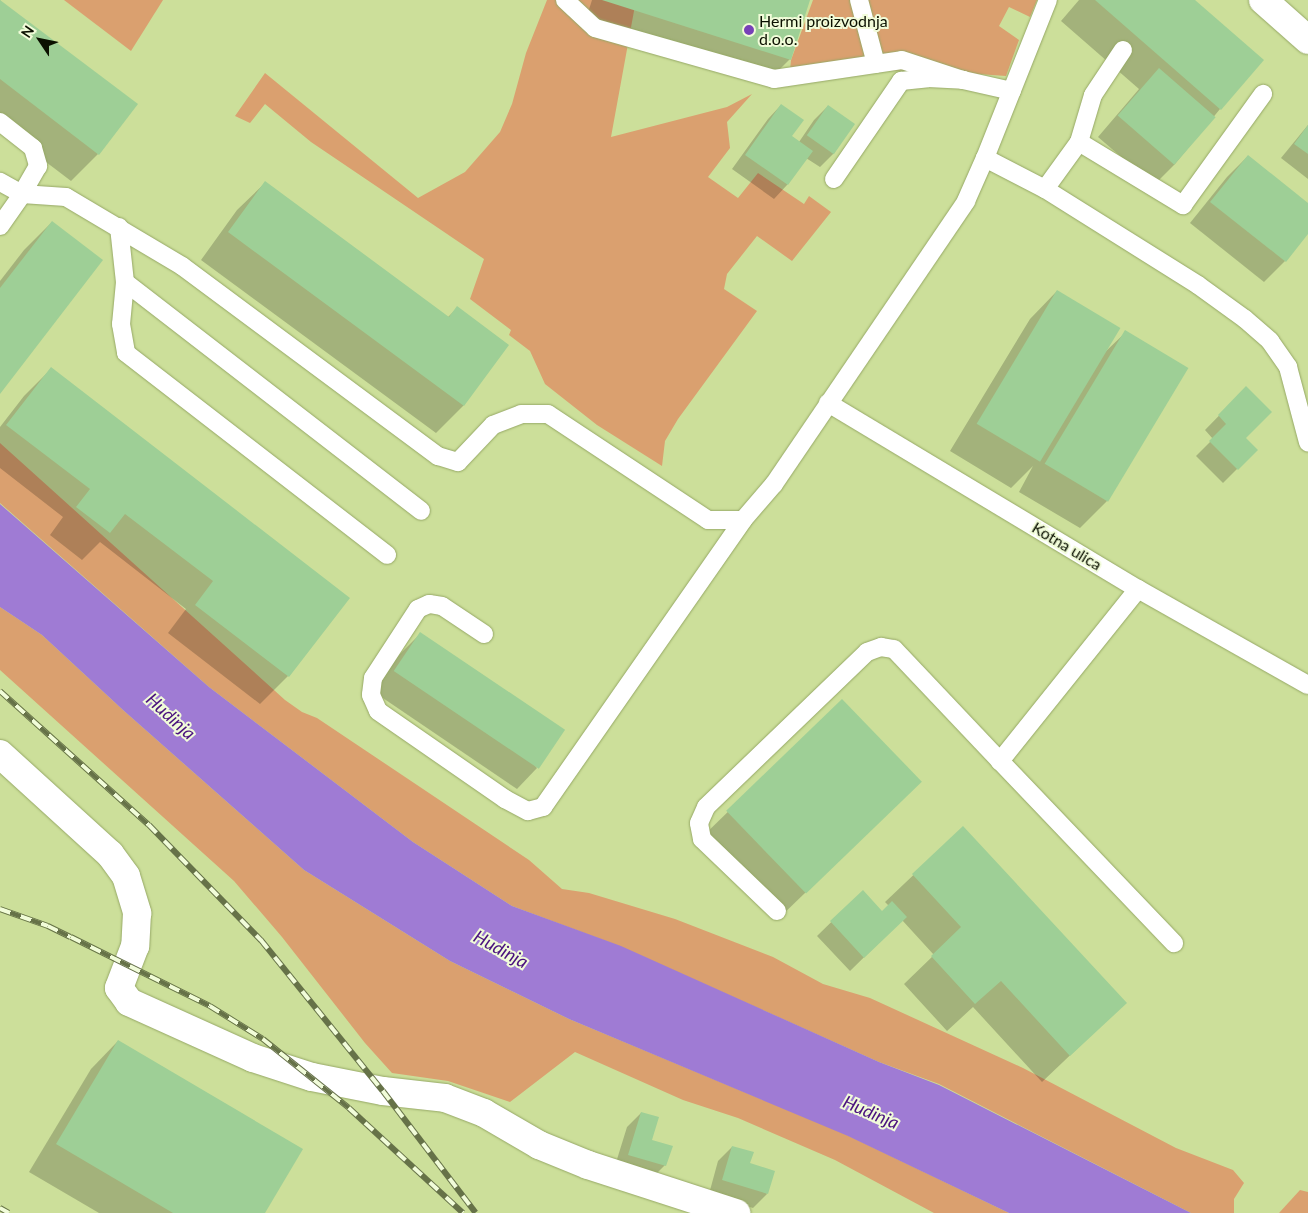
<!DOCTYPE html>
<style>
body{margin:0}
#map{position:relative;width:1308px;height:1213px;overflow:hidden;background:#ccdf9a;font-family:Lato,sans-serif}
div>[style]{position:absolute}
.green>*{inset:0;background:#daa06f}
.water>*{inset:0;background:#9f7bd4}
.shadow>*{inset:0;background:#0003}
.building>*{inset:0;background:#9ecf96;transform-origin:0 0}
.roads{filter:drop-shadow(0 0 1px #96a866) drop-shadow(0 0 1px #96a866)}
.service>*{height:18px;margin:-9px;padding:0 9px;transform-origin:9px;border-radius:9px;background:#fff}
.minor>*{height:28px;margin:-14px;padding:0 14px;transform-origin:14px;border-radius:14px;background:#fff}
.rail>*{height:5.5px;margin-top:-2.75px;transform-origin:0;background:repeating-linear-gradient(90deg,#f1fcd9 0 11px,#667248 0 22px);box-sizing:border-box;border-block:1px solid #667248}
.dots>*{width:14px;height:14px;translate:-50% -50%;box-sizing:border-box;border:2px solid #f1fcd9;border-radius:50%}
span{translate:-50% -50%;white-space:nowrap;text-align:center;line-height:1.15;-webkit-text-stroke:4px #f1fcd9;paint-order:stroke}
.poi-label{font-size:16px;color:#0b1100}
.left{translate:0 -50%;text-align:left}
.street-label{font-size:16px;color:#0b1100}
.water-label{font-size:18px;color:#4a127e;font-style:italic}
.north{position:absolute;left:15px;top:15px;width:50px;height:50px;-webkit-text-stroke:4px #f1fcd9;paint-order:stroke;rotate:304deg;font-size:14px;font-weight:700;line-height:20px;text-align:center;color:#0b1100}
.north::after{content:'';display:block;margin:auto;width:18px;height:22px;background:#0b1100;clip-path:polygon(50% 0,100% 100%,50% 72%,0 100%)}
</style>
<div id="map">
<div class="green">
<i style="clip-path:polygon(64px 0,163px 0,131px 51px)"></i>
<i style="clip-path:polygon(547px 0,636px 0,611px 137px,727px 107px,752px 94px,727px 122px,730px 148px,708px 177px,738px 198px,758px 173px,804px 204px,809px 196px,831px 212px,792px 261px,757px 236px,727px 274px,724px 289px,757px 311px,678px 419px,665px 441px,662px 466px,597px 425px,545px 384px,530px 351px,509px 335px,511px 330px,470px 299px,484px 259px,311px 142px,265px 104px,250px 123px,235px 116px,265px 73px,418px 198px,465px 172px,500px 132px,512px 104px,526px 53px)"></i>
<i style="clip-path:polygon(813px 0,1037px 0,1030px 17px,1009px 7px,999px 26px,1019px 40px,1006px 76px,922px 70px,870px 71px,789px 81px,791px 60px)"></i>
<i style="clip-path:polygon(0 443px,285px 700px,302px 712px,317px 718px,529px 860px,562px 889px,589px 893px,675px 919px,773px 957px,823px 984px,870px 998px,1023px 1068px,1176px 1148px,1233px 1170px,1244px 1183px,1234px 1199px,1234px 1213px,1191px 1213px,939px 1084px,879px 1062px,619px 946px,512px 906px,413px 842px,209px 687px,0 503px)"></i>
<i style="clip-path:polygon(0 607px,42px 635px,123px 710px,304px 870px,450px 961px,569px 1019px,843px 1133px,1009px 1213px,934px 1213px,835px 1160px,738px 1118px,683px 1100px,575px 1052px,510px 1102px,448px 1081px,392px 1073px,365px 1043px,282px 937px,234px 881px,0 670px)"></i>
<i style="clip-path:polygon(1300px 1190px,1308px 1192px,1308px 1213px,1279px 1213px)"></i>
</div>
<div class="water">
<i style="clip-path:polygon(0 504px,209px 687px,413px 842px,512px 906px,621px 946px,879px 1062px,939px 1085px,1191px 1213px,1009px 1213px,848px 1136px,569px 1019px,450px 961px,304px 870px,123px 710px,42px 635px,0 607px)"></i>
</div>
<div class="shadow">
<i style="clip-path:polygon(0 0,98px 154px,71px 181px,0 127px)"></i>
<i style="clip-path:polygon(592px 0,809px 0,790px 59px,769px 80px,585px 22px)"></i>
<i style="clip-path:polygon(1079px 0,1193px 0,1220px 109px,1175px 164px,1154px 185px,1098px 137px,1139px 89px,1061px 21px)"></i>
<i style="clip-path:polygon(781px 105px,791px 136px,799px 142px,814px 120px,828px 106px,853px 124px,834px 153px,820px 167px,806px 158px,787px 185px,774px 199px,732px 169px,768px 119px)"></i>
<i style="clip-path:polygon(1308px 125px,1308px 179px,1281px 158px)"></i>
<i style="clip-path:polygon(1248px 156px,1308px 205px,1308px 232px,1285px 261px,1264px 282px,1190px 223px,1227px 177px)"></i>
<i style="clip-path:polygon(265px 183px,447px 318px,457px 308px,508px 345px,463px 406px,436px 433px,201px 260px,237px 210px)"></i>
<i style="clip-path:polygon(52px 222px,0 392px,0 281px,24px 250px)"></i>
<i style="clip-path:polygon(1057px 291px,1104px 353px,1126px 332px,1107px 501px,1080px 528px,1019px 492px,1033px 466px,1011px 488px,950px 451px,1030px 319px)"></i>
<i style="clip-path:polygon(51px 369px,348px 598px,288px 676px,260px 704px,168px 633px,186px 609px,100px 542px,82px 560px,50px 535px,63px 517px,0 468px,0 427px,24px 396px)"></i>
<i style="clip-path:polygon(1246px 388px,1244px 438px,1256px 450px,1223px 483px,1196px 456px,1213px 439px,1205px 430px)"></i>
<i style="clip-path:polygon(420px 634px,537px 768px,517px 789px,374px 692px,399px 655px)"></i>
<i style="clip-path:polygon(842px 701px,892px 809px,777px 920px,699px 840px)"></i>
<i style="clip-path:polygon(963px 828px,1125px 1003px,1042px 1082px,973px 1007px,947px 1031px,904px 984px,934px 955px,902px 920px,850px 971px,817px 936px,862px 892px,882px 913px,889px 906px,885px 902px)"></i>
<i style="clip-path:polygon(118px 1041px,263px 1213px,99px 1213px,29px 1172px,91px 1069px)"></i>
<i style="clip-path:polygon(641px 1113px,651px 1140px,665px 1165px,651px 1179px,614px 1169px,627px 1127px)"></i>
<i style="clip-path:polygon(732px 1147px,767px 1194px,753px 1208px,709px 1194px,718px 1161px)"></i>
</div>
<div class="building">
<i style="clip-path:polygon(0 0,138px 104px,99px 155px,0 79px)"></i>
<i style="clip-path:polygon(602px 0,810px 0,791px 60px)"></i>
<i style="clip-path:polygon(1095px 0,1195px 0,1264px 60px,1221px 110px)"></i>
<i style="left:1159px;top:68px;width:75px;height:63px;rotate:41deg"></i>
<i style="clip-path:polygon(781px 104px,804px 120px,792px 136px,813px 151px,788px 185px,745px 155px)"></i>
<i style="left:828px;top:105px;width:33px;height:37px;rotate:35deg"></i>
<i style="clip-path:polygon(1308px 125px,1308px 154px,1294px 144px)"></i>
<i style="clip-path:polygon(1248px 155px,1308px 203px,1308px 234px,1286px 262px,1210px 202px)"></i>
<i style="clip-path:polygon(265px 181px,449px 317px,457px 306px,509px 345px,464px 406px,228px 232px)"></i>
<i style="clip-path:polygon(52px 221px,103px 260px,0 394px,0 288px)"></i>
<i style="left:1057px;top:290px;width:74px;height:156px;rotate:31deg"></i>
<i style="left:1125px;top:330px;width:74px;height:156px;rotate:31deg"></i>
<i style="clip-path:polygon(51px 367px,350px 598px,289px 677px,195px 605px,213px 581px,125px 514px,110px 533px,76px 507px,90px 489px,6px 425px)"></i>
<i style="clip-path:polygon(1246px 386px,1272px 412px,1246px 438px,1258px 450px,1238px 470px,1209px 441px,1226px 424px,1218px 415px)"></i>
<i style="left:420px;top:632px;width:175px;height:47px;rotate:34deg"></i>
<i style="left:842px;top:699px;width:115px;height:161px;rotate:46deg"></i>
<i style="clip-path:polygon(963px 826px,1127px 1003px,1070px 1056px,1001px 981px,975px 1004px,931px 956px,961px 927px,912px 874px)"></i>
<i style="clip-path:polygon(863px 890px,882px 911px,892px 901px,907px 917px,864px 958px,830px 921px)"></i>
<i style="clip-path:polygon(118px 1040px,303px 1149px,265px 1213px,173px 1213px,56px 1144px)"></i>
<i style="clip-path:polygon(641px 1112px,659px 1117px,652px 1140px,673px 1146px,666px 1166px,628px 1155px)"></i>
<i style="clip-path:polygon(732px 1146px,754px 1152px,750px 1163px,775px 1171px,768px 1194px,722px 1180px)"></i>
</div>
<div class="roads">
<div class="service">
<i style="left:565px;top:0;width:41px;rotate:43deg"></i>
<i style="left:595px;top:28px;width:186px;rotate:15.9deg"></i>
<i style="left:774px;top:79px;width:129px;rotate:-8.4deg"></i>
<i style="left:902px;top:60px;width:64px;rotate:18.2deg"></i>
<i style="left:859px;top:0;width:66px;rotate:75.1deg"></i>
<i style="left:0;top:122px;width:42px;rotate:38.2deg"></i>
<i style="left:33px;top:148px;width:19px;rotate:74deg"></i>
<i style="left:38px;top:166px;width:32px;rotate:120deg"></i>
<i style="left:22px;top:194px;width:25px;rotate:-151deg"></i>
<i style="left:1079px;top:142px;width:122px;rotate:31.2deg"></i>
<i style="left:1183px;top:205px;width:137px;rotate:-54.2deg"></i>
<i style="left:985px;top:158px;width:68px;rotate:27.3deg"></i>
<i style="left:1045px;top:189px;width:181px;rotate:32.1deg"></i>
<i style="left:1198px;top:285px;width:58px;rotate:35.9deg"></i>
<i style="left:1245px;top:319px;width:33px;rotate:41deg"></i>
<i style="left:1270px;top:341px;width:32px;rotate:55deg"></i>
<i style="left:1288px;top:367px;width:78px;rotate:75.1deg"></i>
<i style="left:834px;top:179px;width:119px;rotate:-55.6deg"></i>
<i style="left:901px;top:81px;width:27px;rotate:-6deg"></i>
<i style="left:928px;top:78px;width:35px;rotate:3deg"></i>
<i style="left:963px;top:80px;width:50px;rotate:12.7deg"></i>
<i style="left:1045px;top:189px;width:58px;rotate:-54.1deg"></i>
<i style="left:1079px;top:142px;width:49px;rotate:-73.4deg"></i>
<i style="left:1093px;top:95px;width:54px;rotate:-56.3deg"></i>
<i style="left:0;top:226px;width:39px;rotate:-55deg"></i>
<i style="left:22px;top:194px;width:44px;rotate:3.9deg"></i>
<i style="left:66px;top:197px;width:135px;rotate:30.7deg"></i>
<i style="left:182px;top:266px;width:319px;rotate:36.6deg"></i>
<i style="left:438px;top:456px;width:21px;rotate:17deg"></i>
<i style="left:458px;top:462px;width:51px;rotate:-46.6deg"></i>
<i style="left:493px;top:425px;width:30px;rotate:-21deg"></i>
<i style="left:521px;top:414px;width:27px"></i>
<i style="left:548px;top:414px;width:192px;rotate:33.5deg"></i>
<i style="left:708px;top:520px;width:35px"></i>
<i style="left:743px;top:520px;width:48px;rotate:-49.3deg"></i>
<i style="left:774px;top:484px;width:342px;rotate:-55.8deg"></i>
<i style="left:966px;top:201px;width:47px;rotate:-66.2deg"></i>
<i style="left:985px;top:158px;width:170px;rotate:-68.3deg"></i>
<i style="left:119px;top:227px;width:55px;rotate:83.8deg"></i>
<i style="left:125px;top:282px;width:42px;rotate:95.4deg"></i>
<i style="left:121px;top:324px;width:29px;rotate:80deg"></i>
<i style="left:126px;top:353px;width:330px;rotate:37.7deg"></i>
<i style="left:125px;top:282px;width:374px;rotate:37.7deg"></i>
<i style="left:828px;top:403px;width:362px;rotate:31deg"></i>
<i style="left:1138px;top:589px;width:195px;rotate:29.5deg"></i>
<i style="left:1138px;top:589px;width:221px;rotate:128.7deg"></i>
<i style="left:1000px;top:761px;width:252px;rotate:46.3deg"></i>
<i style="left:484px;top:634px;width:50px;rotate:-146.3deg"></i>
<i style="left:442px;top:606px;width:13px;rotate:-171deg"></i>
<i style="left:429px;top:604px;width:12px;rotate:156deg"></i>
<i style="left:418px;top:609px;width:82px;rotate:123.1deg"></i>
<i style="left:373px;top:678px;width:17px;rotate:97deg"></i>
<i style="left:371px;top:695px;width:17px;rotate:66deg"></i>
<i style="left:378px;top:711px;width:155px;rotate:34.7deg"></i>
<i style="left:505px;top:799px;width:26px;rotate:28deg"></i>
<i style="left:528px;top:811px;width:16px;rotate:-15deg"></i>
<i style="left:543px;top:807px;width:350px;rotate:-55.1deg"></i>
<i style="left:777px;top:911px;width:104px;rotate:-136.2deg"></i>
<i style="left:702px;top:839px;width:16px;rotate:-101deg"></i>
<i style="left:699px;top:823px;width:17px;rotate:-66deg"></i>
<i style="left:706px;top:807px;width:223px;rotate:-43.9deg"></i>
<i style="left:867px;top:652px;width:15px;rotate:-20deg"></i>
<i style="left:881px;top:647px;width:13px;rotate:9deg"></i>
<i style="left:894px;top:649px;width:154px;rotate:46.6deg"></i>
</div>
<div class="minor">
<i style="left:1263px;top:0;width:60px;rotate:41.6deg"></i>
<i style="left:0;top:754px;width:149px;rotate:42.3deg"></i>
<i style="left:110px;top:854px;width:27px;rotate:54deg"></i>
<i style="left:126px;top:876px;width:39px;rotate:73deg"></i>
<i style="left:137px;top:913px;width:33px;rotate:93deg"></i>
<i style="left:135px;top:946px;width:45px;rotate:110.9deg"></i>
<i style="left:119px;top:988px;width:17px;rotate:54deg"></i>
<i style="left:129px;top:1002px;width:136px;rotate:24.3deg"></i>
<i style="left:253px;top:1058px;width:62px;rotate:17.9deg"></i>
<i style="left:312px;top:1077px;width:72px;rotate:11.2deg"></i>
<i style="left:383px;top:1091px;width:62px;rotate:6.4deg"></i>
<i style="left:445px;top:1098px;width:42px;rotate:21deg"></i>
<i style="left:484px;top:1113px;width:64px;rotate:30.2deg"></i>
<i style="left:539px;top:1145px;width:53px;rotate:22.2deg"></i>
<i style="left:588px;top:1165px;width:156px;rotate:18deg"></i>
</div>
</div>
<div class="rail">
<i style="left:0;top:691px;width:200px;rotate:42deg"></i>
<i style="left:149px;top:825px;width:161px;rotate:45.8deg"></i>
<i style="left:261px;top:940px;width:194px;rotate:51.1deg"></i>
<i style="left:383px;top:1091px;width:153px;rotate:52.7deg"></i>
<i style="left:0;top:909px;width:51px;rotate:19.5deg"></i>
<i style="left:48px;top:926px;width:25px;rotate:26deg"></i>
<i style="left:71px;top:937px;width:155px;rotate:26.4deg"></i>
<i style="left:210px;top:1006px;width:62px;rotate:31.9deg"></i>
<i style="left:263px;top:1039px;width:110px;rotate:38.7deg"></i>
<i style="left:349px;top:1108px;width:155px;rotate:42.6deg"></i>
<i style="left:0;top:1208px;width:10px;rotate:29deg"></i>
</div>
<div class="dots">
<i style="left:749px;top:30px;background:#7741b8"></i>
</div>
<div class="poi-label">
<span class="left" style="left:759px;top:30px">Hermi proizvodnja<br>d.o.o.</span>
</div>
<div class="street-label">
<span style="left:1067px;top:546px;rotate:31deg">Kotna ulica</span>
</div>
<div class="water-label">
<span style="left:171px;top:716px;rotate:42deg">Hudinja</span>
<span style="left:501px;top:949px;rotate:29deg">Hudinja</span>
<span style="left:871px;top:1112px;rotate:23deg">Hudinja</span>
</div>
<div class="north">N</div>
</div>
